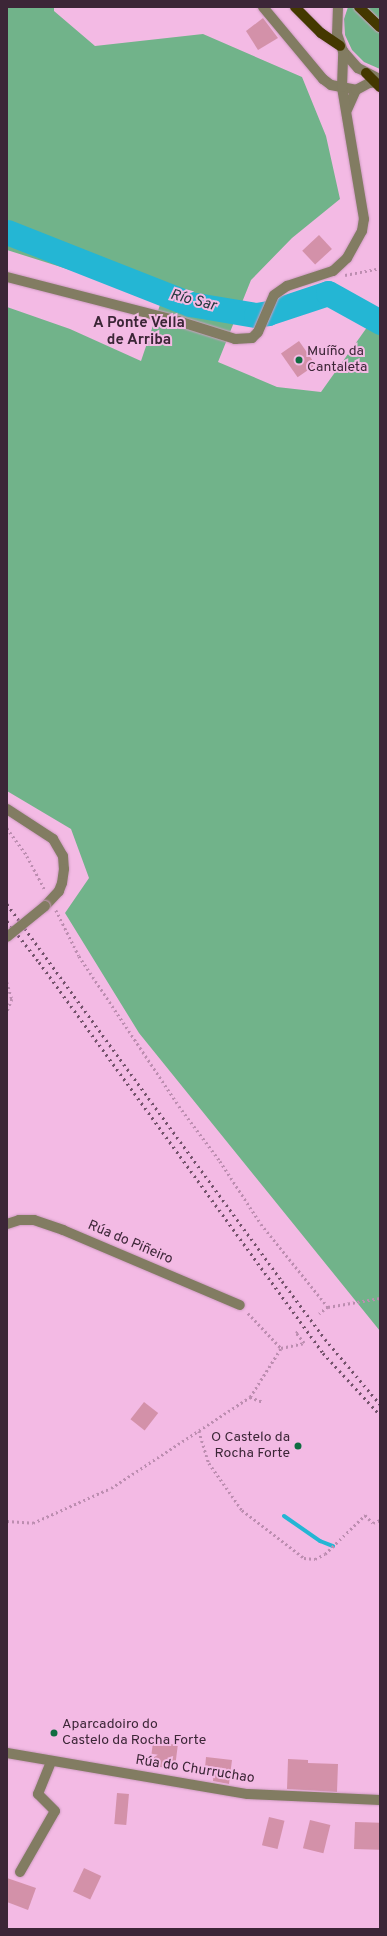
<!DOCTYPE html>
<meta charset="utf-8">
<style>
body{margin:0}
#map{position:relative;width:387px;height:1936px;overflow:hidden;background:#f3bae4;font-family:Overpass,sans-serif}
div>[style]{position:absolute}
.green>*{inset:0;background:#71b38a}
.stream>*{height:4px;margin:-2px;padding:0 2px;transform-origin:2px;border-radius:2px;background:#24b6d4}
.river>*{height:25px;margin:-12.5px;padding:0 12.5px;transform-origin:12.5px;border-radius:12.5px;background:#24b6d4}
.building>*{inset:0;background:#d391a9;transform-origin:0 0}
.path>*{height:2.5px;margin-top:-1.25px;transform-origin:0;background:repeating-linear-gradient(90deg,#bc8db0 0 2px,transparent 0 5px)}
.roads{filter:drop-shadow(0 0 1px #ce9cc1) drop-shadow(0 0 1px #ce9cc1)}
.minor>*{height:10px;margin:-5px;padding:0 5px;transform-origin:5px;border-radius:5px;background:#827c62}
.major>*{height:10px;margin:-5px;padding:0 5px;transform-origin:5px;border-radius:5px;background:#443800}
.rail>*{height:3px;margin-top:-1.5px;transform-origin:0;background:repeating-linear-gradient(90deg,#73526b 0 2px,transparent 0 6px)}
.bridges{filter:drop-shadow(0 0 1px #ce9cc1) drop-shadow(0 0 1px #ce9cc1)}
.minor-bridge>*{height:10px;margin:-5px;padding:0 5px;transform-origin:5px;border-radius:5px;background:#827c62}
.dots>*{width:11px;height:11px;translate:-50% -50%;box-sizing:border-box;border:2px solid #f3bae4;border-radius:50%}
span{translate:-50% -50%;white-space:nowrap;text-align:center;line-height:1.15;-webkit-text-stroke:4px #f3bae4;paint-order:stroke}
.poi-label{font-size:14px;color:#3c2637}
.left{translate:0 -50%;text-align:left}
.right{translate:-100% -50%;text-align:right}
.street-label{font-size:14px;color:#3c2637}
.water-label{font-size:15px;color:#22393f;font-style:italic}
.neighbourhood-label{font-size:15px;color:#3c2637;font-weight:700}
.frame{position:absolute;inset:0;border:8px solid #3c2637;pointer-events:none}
</style>
<div id="map">
<div class="green">
<i style="clip-path:polygon(7px 7px,54px 7px,54px 11px,95px 46px,203px 34px,302px 77px,326px 136px,340px 199px,292px 238px,251px 280px,218px 362px,277px 387px,321px 392px,380px 309px,380px 1331px,139px 1033px,65px 913px,89px 878px,71px 829px,7px 791px,7px 307px,70px 329px,141px 361px,162px 299px,7px 250px)"></i>
<i style="clip-path:polygon(348px 7px,380px 7px,380px 69px,364px 62px,352px 50px,345px 35px,344px 19px)"></i>
</div>
<div class="stream">
<i style="left:284px;top:1516px;width:44px;rotate:34.8deg"></i>
<i style="left:320px;top:1541px;width:14px;rotate:21deg"></i>
</div>
<div class="river">
<i style="left:7px;top:232px;width:197px;rotate:21.5deg"></i>
<i style="left:190px;top:304px;width:67px;rotate:9.5deg"></i>
<i style="left:256px;top:315px;width:12px;rotate:-9deg"></i>
<i style="left:268px;top:313px;width:63px;rotate:-18.4deg"></i>
<i style="left:328px;top:293px;width:60px;rotate:29.1deg"></i>
</div>
<div class="building">
<i style="clip-path:polygon(263px 18px,278px 38px,258px 50px,246px 31px)"></i>
<i style="left:319px;top:235px;width:19px;height:23px;rotate:47deg"></i>
<i style="left:299px;top:341px;width:29px;height:22px;rotate:55deg"></i>
<i style="left:144px;top:1402px;width:18px;height:22px;rotate:38deg"></i>
<i style="left:153px;top:1742px;width:25px;height:24px;rotate:7deg"></i>
<i style="clip-path:polygon(206px 1757px,232px 1760px,229px 1784px,213px 1781px,214px 1769px,205px 1768px)"></i>
<i style="clip-path:polygon(288px 1759px,308px 1760px,308px 1763px,338px 1764px,337px 1792px,287px 1789px)"></i>
<i style="left:117px;top:1793px;width:12px;height:31px;rotate:5deg"></i>
<i style="left:269px;top:1817px;width:16px;height:29px;rotate:14deg"></i>
<i style="left:310px;top:1820px;width:21px;height:29px;rotate:14deg"></i>
<i style="left:355px;top:1822px;width:25px;height:27px;rotate:2deg"></i>
<i style="left:84px;top:1868px;width:19px;height:26px;rotate:25deg"></i>
<i style="clip-path:polygon(7px 1878px,36px 1888px,28px 1910px,7px 1902px)"></i>
</div>
<div class="path">
<i style="left:345px;top:275px;width:36px;rotate:-11deg"></i>
<i style="left:7px;top:828px;width:34px;rotate:54deg"></i>
<i style="left:27px;top:856px;width:38px;rotate:62deg"></i>
<i style="left:56px;top:910px;width:51px;rotate:63.4deg"></i>
<i style="left:79px;top:956px;width:180px;rotate:56.3deg"></i>
<i style="left:179px;top:1106px;width:69px;rotate:53.3deg"></i>
<i style="left:220px;top:1161px;width:75px;rotate:56.9deg"></i>
<i style="left:261px;top:1224px;width:107px;rotate:51.1deg"></i>
<i style="left:328px;top:1307px;width:11px;rotate:142deg"></i>
<i style="left:7px;top:982px;width:18px;rotate:74deg"></i>
<i style="left:12px;top:999px;width:14px;rotate:111deg"></i>
<i style="left:328px;top:1307px;width:53px;rotate:-9.8deg"></i>
<i style="left:248px;top:1313px;width:48px;rotate:46.7deg"></i>
<i style="left:250px;top:1397px;width:58px;rotate:-57.7deg"></i>
<i style="left:281px;top:1348px;width:24px;rotate:-12deg"></i>
<i style="left:304px;top:1343px;width:13px;rotate:-129deg"></i>
<i style="left:296px;top:1333px;width:3px;rotate:-45deg"></i>
<i style="left:199px;top:1431px;width:34px;rotate:73deg"></i>
<i style="left:209px;top:1463px;width:57px;rotate:54.9deg"></i>
<i style="left:242px;top:1510px;width:78px;rotate:37.7deg"></i>
<i style="left:304px;top:1558px;width:11px;rotate:5deg"></i>
<i style="left:315px;top:1559px;width:11px;rotate:-27deg"></i>
<i style="left:325px;top:1554px;width:56px;rotate:-44.3deg"></i>
<i style="left:365px;top:1515px;width:11px;rotate:45deg"></i>
<i style="left:373px;top:1523px;width:8px;rotate:-23deg"></i>
<i style="left:7px;top:1521px;width:26px;rotate:4deg"></i>
<i style="left:33px;top:1523px;width:85px;rotate:-24.2deg"></i>
<i style="left:111px;top:1488px;width:166px;rotate:-33.2deg"></i>
<i style="left:250px;top:1397px;width:14px;rotate:21deg"></i>
</div>
<div class="roads">
<div class="minor">
<i style="left:263px;top:7px;width:94px;rotate:50.2deg"></i>
<i style="left:323px;top:79px;width:10px;rotate:37deg"></i>
<i style="left:331px;top:85px;width:25px;rotate:11deg"></i>
<i style="left:338px;top:7px;width:27px;rotate:92deg"></i>
<i style="left:337px;top:34px;width:18px;rotate:71deg"></i>
<i style="left:343px;top:51px;width:23px;rotate:49deg"></i>
<i style="left:358px;top:68px;width:25px;rotate:27deg"></i>
<i style="left:347px;top:110px;width:22px;rotate:-66deg"></i>
<i style="left:356px;top:90px;width:15px;rotate:-28deg"></i>
<i style="left:369px;top:83px;width:11px;rotate:-5deg"></i>
<i style="left:7px;top:277px;width:177px;rotate:14.4deg"></i>
<i style="left:178px;top:321px;width:60px;rotate:17.5deg"></i>
<i style="left:235px;top:339px;width:17px;rotate:-3deg"></i>
<i style="left:252px;top:338px;width:8px;rotate:-45deg"></i>
<i style="left:258px;top:332px;width:40px;rotate:-66.6deg"></i>
<i style="left:274px;top:295px;width:16px;rotate:-35deg"></i>
<i style="left:287px;top:286px;width:48px;rotate:-18.1deg"></i>
<i style="left:333px;top:271px;width:19px;rotate:-43deg"></i>
<i style="left:347px;top:258px;width:31px;rotate:-61deg"></i>
<i style="left:362px;top:231px;width:12px;rotate:-81deg"></i>
<i style="left:364px;top:219px;width:134px;rotate:-99.5deg"></i>
<i style="left:342px;top:87px;width:36px;rotate:-88deg"></i>
<i style="left:7px;top:809px;width:55px;rotate:33.1deg"></i>
<i style="left:53px;top:839px;width:20px;rotate:60deg"></i>
<i style="left:63px;top:856px;width:13px;rotate:86deg"></i>
<i style="left:64px;top:869px;width:14px;rotate:98deg"></i>
<i style="left:62px;top:883px;width:9px;rotate:111deg"></i>
<i style="left:59px;top:891px;width:21px;rotate:133deg"></i>
<i style="left:7px;top:1224px;width:13px;rotate:-18deg"></i>
<i style="left:19px;top:1220px;width:15px"></i>
<i style="left:34px;top:1220px;width:31px;rotate:19deg"></i>
<i style="left:63px;top:1230px;width:192px;rotate:23deg"></i>
<i style="left:7px;top:1753px;width:244px;rotate:9.7deg"></i>
<i style="left:248px;top:1794px;width:132px;rotate:2.6deg"></i>
<i style="left:20px;top:1872px;width:70px;rotate:-60.2deg"></i>
<i style="left:55px;top:1811px;width:24px;rotate:-135deg"></i>
<i style="left:38px;top:1794px;width:35px;rotate:-68deg"></i>
</div>
<div class="major">
<i style="left:295px;top:7px;width:37px;rotate:45deg"></i>
<i style="left:321px;top:33px;width:23px;rotate:34deg"></i>
<i style="left:359px;top:7px;width:29px;rotate:44deg"></i>
<i style="left:366px;top:73px;width:20px;rotate:45deg"></i>
</div>
</div>
<div class="rail">
<i style="left:7px;top:904px;width:467px;rotate:53.9deg"></i>
<i style="left:282px;top:1281px;width:72px;rotate:53.4deg"></i>
<i style="left:325px;top:1339px;width:85px;rotate:49.8deg"></i>
<i style="left:7px;top:921px;width:52px;rotate:52deg"></i>
<i style="left:39px;top:962px;width:483px;rotate:54deg"></i>
<i style="left:323px;top:1353px;width:84px;rotate:47.4deg"></i>
</div>
<div class="bridges">
<div class="minor-bridge">
<i style="left:7px;top:937px;width:49px;rotate:-39.2deg"></i>
</div>
</div>
<div class="dots">
<i style="left:299px;top:360px;background:#106c41"></i>
<i style="left:298px;top:1446px;background:#106c41"></i>
<i style="left:54px;top:1733px;background:#106c41"></i>
</div>
<div class="poi-label">
<span class="left" style="left:307px;top:360px">Muíño da<br>Cantaleta</span>
<span class="right" style="left:290px;top:1446px">O Castelo da<br>Rocha Forte</span>
<span class="left" style="left:62px;top:1733px">Aparcadoiro do<br>Castelo da Rocha Forte</span>
</div>
<div class="street-label">
<span style="left:130px;top:1243px;rotate:23deg">Rúa do Piñeiro</span>
<span style="left:195px;top:1770px;rotate:9deg">Rúa do Churruchao</span>
</div>
<div class="water-label">
<span style="left:193px;top:301px;rotate:15deg">Río Sar</span>
</div>
<div class="neighbourhood-label">
<span style="left:139px;top:332px">A Ponte Vella<br>de Arriba</span>
</div>
<div class="frame"></div>
</div>
